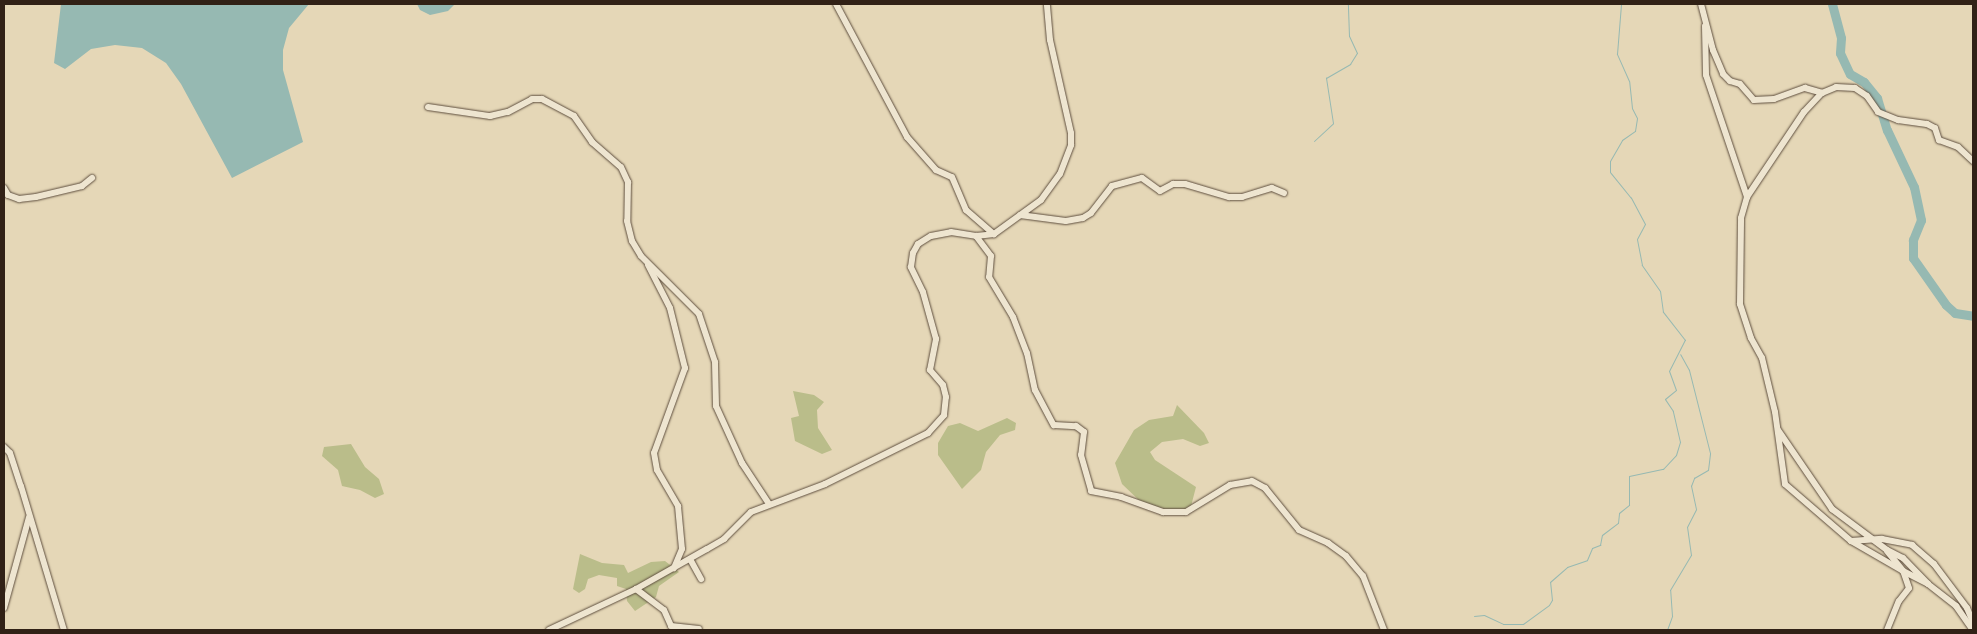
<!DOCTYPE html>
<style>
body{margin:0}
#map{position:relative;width:1977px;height:634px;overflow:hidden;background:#e5d7b7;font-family:"Libre Bodoni",serif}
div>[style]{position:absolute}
.green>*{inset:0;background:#babd8a}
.water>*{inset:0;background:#96b9b2}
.stream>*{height:1px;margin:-0.5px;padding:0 0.5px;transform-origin:0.5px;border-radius:0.5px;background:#96b9b2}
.river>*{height:9px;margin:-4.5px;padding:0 4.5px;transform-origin:4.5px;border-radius:4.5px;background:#96b9b2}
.roads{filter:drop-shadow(0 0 1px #5e4e3e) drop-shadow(0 0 1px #5e4e3e)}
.minor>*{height:6px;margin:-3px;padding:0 3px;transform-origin:3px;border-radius:3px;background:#eee5d0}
span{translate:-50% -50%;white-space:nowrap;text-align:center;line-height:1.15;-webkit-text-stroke:4px #eee5d0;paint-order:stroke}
.frame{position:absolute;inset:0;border:5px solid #312116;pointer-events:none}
</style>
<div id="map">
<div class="green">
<i style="clip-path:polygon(793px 391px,814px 395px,824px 402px,817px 410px,818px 428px,832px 450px,822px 454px,795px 441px,791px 418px,799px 416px)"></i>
<i style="clip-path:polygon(1177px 405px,1204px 433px,1209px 443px,1200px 446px,1183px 439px,1162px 442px,1150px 452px,1155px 460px,1196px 487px,1189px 514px,1167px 515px,1144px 505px,1122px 484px,1115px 463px,1134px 430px,1149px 420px,1173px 416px)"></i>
<i style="clip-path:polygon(1007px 418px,1016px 423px,1015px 430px,1000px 435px,986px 452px,981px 470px,962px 489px,938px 455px,938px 443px,948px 426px,960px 423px,978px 431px)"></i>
<i style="clip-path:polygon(351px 444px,365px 467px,379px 479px,384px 494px,375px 498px,360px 490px,342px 486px,338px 470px,322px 456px,324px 447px)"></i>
<i style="clip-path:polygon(580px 554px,602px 563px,624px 565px,628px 573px,651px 562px,665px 561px,679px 572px,659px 586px,656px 597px,635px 611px,627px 601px,626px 589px,617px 586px,617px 578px,599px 575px,588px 579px,585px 589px,579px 593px,573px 589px)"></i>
</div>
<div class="water">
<i style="clip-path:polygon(61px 4px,309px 4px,289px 28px,283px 50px,283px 70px,303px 142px,232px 178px,181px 84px,166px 63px,142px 48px,115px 45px,91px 49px,65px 69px,54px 63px)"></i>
<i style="clip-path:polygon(417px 4px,455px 4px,448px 11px,430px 15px,420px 10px)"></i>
</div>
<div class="stream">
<i style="left:1314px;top:141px;width:26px;rotate:-43deg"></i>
<i style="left:1333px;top:123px;width:46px;rotate:-98.8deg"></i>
<i style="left:1326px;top:78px;width:28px;rotate:-30deg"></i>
<i style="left:1350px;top:64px;width:13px;rotate:-58deg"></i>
<i style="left:1357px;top:53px;width:19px;rotate:-115deg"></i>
<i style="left:1349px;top:36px;width:32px;rotate:-92deg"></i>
<i style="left:1474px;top:616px;width:10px;rotate:-6deg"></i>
<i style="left:1484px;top:615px;width:21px;rotate:25deg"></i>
<i style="left:1503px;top:624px;width:20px"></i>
<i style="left:1523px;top:624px;width:32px;rotate:-36deg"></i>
<i style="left:1549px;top:605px;width:6px;rotate:-59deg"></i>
<i style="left:1552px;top:600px;width:18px;rotate:-96deg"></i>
<i style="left:1550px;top:582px;width:23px;rotate:-41deg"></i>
<i style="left:1567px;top:567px;width:21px;rotate:-19deg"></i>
<i style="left:1587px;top:560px;width:13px;rotate:-67deg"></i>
<i style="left:1592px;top:548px;width:9px;rotate:-21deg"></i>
<i style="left:1600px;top:545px;width:10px;rotate:-79deg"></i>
<i style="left:1602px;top:535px;width:20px;rotate:-37deg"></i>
<i style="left:1618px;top:523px;width:10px;rotate:-84deg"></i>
<i style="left:1619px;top:513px;width:13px;rotate:-39deg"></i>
<i style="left:1629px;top:505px;width:29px;rotate:-90deg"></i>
<i style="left:1629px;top:476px;width:35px;rotate:-12deg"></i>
<i style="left:1663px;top:469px;width:19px;rotate:-47deg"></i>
<i style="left:1676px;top:455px;width:14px;rotate:-73deg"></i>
<i style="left:1680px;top:442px;width:32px;rotate:-103deg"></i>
<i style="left:1673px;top:411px;width:14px;rotate:-124deg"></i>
<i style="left:1665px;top:399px;width:14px;rotate:-39deg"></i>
<i style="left:1676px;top:390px;width:20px;rotate:-110deg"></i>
<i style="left:1669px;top:371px;width:35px;rotate:-63deg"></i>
<i style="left:1685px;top:340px;width:36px;rotate:-128deg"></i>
<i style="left:1663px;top:312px;width:21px;rotate:-98deg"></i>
<i style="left:1660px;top:291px;width:32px;rotate:-125deg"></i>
<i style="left:1642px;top:265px;width:26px;rotate:-101deg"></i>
<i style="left:1637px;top:239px;width:17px;rotate:-62deg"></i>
<i style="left:1645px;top:224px;width:30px;rotate:-118deg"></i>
<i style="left:1631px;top:198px;width:33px;rotate:-129deg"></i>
<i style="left:1610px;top:172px;width:11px;rotate:-90deg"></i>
<i style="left:1610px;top:161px;width:24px;rotate:-60deg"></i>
<i style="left:1622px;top:140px;width:16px;rotate:-35deg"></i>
<i style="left:1635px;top:131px;width:13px;rotate:-81deg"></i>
<i style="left:1637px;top:118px;width:11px;rotate:-117deg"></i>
<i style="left:1632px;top:108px;width:27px;rotate:-96deg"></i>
<i style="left:1629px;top:81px;width:30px;rotate:-114deg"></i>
<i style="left:1617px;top:54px;width:50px;rotate:-85.4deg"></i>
<i style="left:1667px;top:630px;width:15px;rotate:-70deg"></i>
<i style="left:1672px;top:616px;width:26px;rotate:-94deg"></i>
<i style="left:1670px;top:590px;width:41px;rotate:-59deg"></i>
<i style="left:1691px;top:555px;width:28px;rotate:-98deg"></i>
<i style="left:1687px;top:527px;width:20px;rotate:-63deg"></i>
<i style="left:1696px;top:509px;width:24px;rotate:-102deg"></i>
<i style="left:1691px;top:486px;width:9px;rotate:-69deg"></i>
<i style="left:1694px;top:478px;width:16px;rotate:-30deg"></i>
<i style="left:1708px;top:470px;width:17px;rotate:-83deg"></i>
<i style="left:1710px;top:453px;width:86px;rotate:-104.2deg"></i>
<i style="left:1689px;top:370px;width:18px;rotate:-119deg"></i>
</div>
<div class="river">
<i style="left:1832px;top:4px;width:35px;rotate:75deg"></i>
<i style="left:1841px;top:38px;width:15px;rotate:94deg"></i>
<i style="left:1840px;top:53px;width:23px;rotate:65deg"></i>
<i style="left:1850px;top:74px;width:16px;rotate:30deg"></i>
<i style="left:1864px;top:82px;width:21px;rotate:51deg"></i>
<i style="left:1877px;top:98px;width:34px;rotate:73deg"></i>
<i style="left:1887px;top:130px;width:63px;rotate:64.7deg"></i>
<i style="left:1914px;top:187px;width:34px;rotate:78deg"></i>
<i style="left:1921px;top:220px;width:22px;rotate:112deg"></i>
<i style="left:1913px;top:240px;width:18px;rotate:90deg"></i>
<i style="left:1913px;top:258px;width:57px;rotate:54.9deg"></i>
<i style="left:1946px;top:305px;width:12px;rotate:42deg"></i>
<i style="left:1955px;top:313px;width:18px;rotate:9deg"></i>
</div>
<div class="roads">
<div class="minor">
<i style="left:836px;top:4px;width:151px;rotate:61.9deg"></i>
<i style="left:907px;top:137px;width:44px;rotate:48.7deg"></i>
<i style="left:936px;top:170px;width:17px;rotate:24deg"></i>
<i style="left:952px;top:177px;width:36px;rotate:67deg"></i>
<i style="left:966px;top:210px;width:37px;rotate:41deg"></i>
<i style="left:1701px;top:4px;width:48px;rotate:75.4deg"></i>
<i style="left:1713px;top:50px;width:26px;rotate:67deg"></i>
<i style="left:1723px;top:74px;width:10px;rotate:45deg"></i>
<i style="left:1730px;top:81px;width:10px;rotate:17deg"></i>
<i style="left:1740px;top:84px;width:21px;rotate:49deg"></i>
<i style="left:1754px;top:100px;width:20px;rotate:-3deg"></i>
<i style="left:1774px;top:99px;width:33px;rotate:-20deg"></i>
<i style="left:1805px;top:88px;width:18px;rotate:16deg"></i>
<i style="left:1705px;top:26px;width:49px;rotate:88.8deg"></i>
<i style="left:1706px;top:75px;width:129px;rotate:71.4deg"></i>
<i style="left:428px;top:107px;width:63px;rotate:8.3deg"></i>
<i style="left:490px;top:116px;width:18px;rotate:-13deg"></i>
<i style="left:508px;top:112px;width:27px;rotate:-28deg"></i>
<i style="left:532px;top:99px;width:10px"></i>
<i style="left:542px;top:99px;width:36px;rotate:28deg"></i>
<i style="left:574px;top:116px;width:32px;rotate:55deg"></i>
<i style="left:592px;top:142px;width:38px;rotate:41deg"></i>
<i style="left:621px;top:167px;width:17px;rotate:65deg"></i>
<i style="left:628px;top:182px;width:39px;rotate:91deg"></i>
<i style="left:627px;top:221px;width:21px;rotate:76deg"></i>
<i style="left:632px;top:241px;width:17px;rotate:59deg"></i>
<i style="left:641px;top:256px;width:82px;rotate:45deg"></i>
<i style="left:699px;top:314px;width:51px;rotate:71.6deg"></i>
<i style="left:715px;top:362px;width:44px;rotate:88.7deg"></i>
<i style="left:716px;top:406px;width:63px;rotate:65.5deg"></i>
<i style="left:742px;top:463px;width:49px;rotate:56.6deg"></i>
<i style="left:4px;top:188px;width:8px;rotate:60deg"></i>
<i style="left:8px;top:195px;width:12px;rotate:20deg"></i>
<i style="left:19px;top:199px;width:17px;rotate:-7deg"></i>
<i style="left:36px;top:197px;width:47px;rotate:-13.4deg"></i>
<i style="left:82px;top:186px;width:13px;rotate:-39deg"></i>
<i style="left:1020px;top:215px;width:46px;rotate:7.4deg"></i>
<i style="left:1066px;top:221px;width:17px;rotate:-10deg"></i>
<i style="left:1083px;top:218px;width:9px;rotate:-32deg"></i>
<i style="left:1091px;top:213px;width:34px;rotate:-52deg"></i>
<i style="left:1112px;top:186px;width:31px;rotate:-15deg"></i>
<i style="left:1142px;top:178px;width:22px;rotate:36deg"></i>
<i style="left:1160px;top:191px;width:15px;rotate:-28deg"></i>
<i style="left:1173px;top:184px;width:12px"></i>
<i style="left:1185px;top:184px;width:46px;rotate:16.5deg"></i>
<i style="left:1229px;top:197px;width:13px"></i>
<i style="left:1242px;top:197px;width:31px;rotate:-17deg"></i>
<i style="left:1272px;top:188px;width:13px;rotate:23deg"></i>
<i style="left:976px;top:236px;width:25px;rotate:53deg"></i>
<i style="left:991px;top:256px;width:21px;rotate:95deg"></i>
<i style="left:989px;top:277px;width:47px;rotate:59deg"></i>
<i style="left:1013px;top:317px;width:39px;rotate:69deg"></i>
<i style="left:1027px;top:353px;width:38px;rotate:78deg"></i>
<i style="left:1035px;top:390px;width:40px;rotate:62deg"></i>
<i style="left:1054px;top:425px;width:22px;rotate:3deg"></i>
<i style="left:1076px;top:426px;width:10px;rotate:37deg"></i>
<i style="left:1084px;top:432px;width:23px;rotate:97deg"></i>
<i style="left:1081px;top:455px;width:37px;rotate:74deg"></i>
<i style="left:1091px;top:491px;width:31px;rotate:11deg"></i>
<i style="left:1121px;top:497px;width:45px;rotate:19.7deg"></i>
<i style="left:1163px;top:512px;width:23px"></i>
<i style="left:1186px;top:512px;width:52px;rotate:-31.5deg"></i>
<i style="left:1230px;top:485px;width:22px;rotate:-10deg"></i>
<i style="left:1252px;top:481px;width:15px;rotate:28deg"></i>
<i style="left:1265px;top:488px;width:54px;rotate:51deg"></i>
<i style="left:1299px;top:530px;width:32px;rotate:24deg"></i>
<i style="left:1328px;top:543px;width:22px;rotate:36deg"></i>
<i style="left:1346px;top:556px;width:26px;rotate:50deg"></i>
<i style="left:1363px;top:576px;width:58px;rotate:68.7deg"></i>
<i style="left:648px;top:265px;width:48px;rotate:62.9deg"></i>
<i style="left:670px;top:308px;width:62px;rotate:76deg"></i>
<i style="left:685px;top:368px;width:90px;rotate:110deg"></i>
<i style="left:654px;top:453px;width:17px;rotate:80deg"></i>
<i style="left:657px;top:470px;width:42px;rotate:59.7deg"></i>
<i style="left:678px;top:506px;width:43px;rotate:84.7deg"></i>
<i style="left:682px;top:549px;width:21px;rotate:113deg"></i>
<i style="left:1778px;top:430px;width:96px;rotate:55.6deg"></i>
<i style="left:1832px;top:509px;width:69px;rotate:36.7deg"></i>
<i style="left:1887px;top:550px;width:18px;rotate:27deg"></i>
<i style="left:1903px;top:558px;width:36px;rotate:46deg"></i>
<i style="left:4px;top:447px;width:8px;rotate:45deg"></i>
<i style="left:10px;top:453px;width:35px;rotate:72deg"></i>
<i style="left:21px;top:486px;width:150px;rotate:73.4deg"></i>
<i style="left:1851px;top:541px;width:31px;rotate:-4deg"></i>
<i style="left:1882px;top:539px;width:31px;rotate:11deg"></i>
<i style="left:1912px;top:545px;width:29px;rotate:41deg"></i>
<i style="left:1934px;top:564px;width:55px;rotate:53.1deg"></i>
<i style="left:1967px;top:608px;width:15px;rotate:67deg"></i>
<i style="left:1887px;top:551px;width:26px;rotate:51deg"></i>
<i style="left:1903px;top:571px;width:28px;rotate:27deg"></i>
<i style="left:1928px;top:584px;width:36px;rotate:38deg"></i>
<i style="left:1956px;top:606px;width:29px;rotate:55deg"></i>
<i style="left:690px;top:559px;width:23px;rotate:61deg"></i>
<i style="left:636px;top:589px;width:35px;rotate:37deg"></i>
<i style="left:664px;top:610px;width:17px;rotate:66deg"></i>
<i style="left:671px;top:626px;width:28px;rotate:6deg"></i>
<i style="left:4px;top:608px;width:94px;rotate:-74.6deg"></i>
<i style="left:549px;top:630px;width:96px;rotate:-25.2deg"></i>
<i style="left:636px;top:589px;width:81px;rotate:-29.4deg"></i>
<i style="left:707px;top:549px;width:20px;rotate:-30deg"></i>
<i style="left:724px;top:539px;width:38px;rotate:-45deg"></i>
<i style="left:751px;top:512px;width:79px;rotate:-20.7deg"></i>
<i style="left:825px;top:484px;width:115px;rotate:-26.3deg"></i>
<i style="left:928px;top:433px;width:24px;rotate:-48deg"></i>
<i style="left:944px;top:415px;width:18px;rotate:-84deg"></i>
<i style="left:946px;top:397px;width:12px;rotate:-104deg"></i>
<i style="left:943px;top:385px;width:20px;rotate:-131deg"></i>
<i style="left:930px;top:370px;width:32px;rotate:-79deg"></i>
<i style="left:936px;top:339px;width:49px;rotate:-105.5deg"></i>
<i style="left:923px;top:292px;width:28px;rotate:-116deg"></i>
<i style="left:911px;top:267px;width:14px;rotate:-82deg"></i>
<i style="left:913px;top:253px;width:10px;rotate:-61deg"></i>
<i style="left:918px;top:244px;width:15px;rotate:-32deg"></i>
<i style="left:931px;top:236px;width:20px;rotate:-11deg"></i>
<i style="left:951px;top:232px;width:25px;rotate:9deg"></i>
<i style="left:976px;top:236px;width:18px;rotate:-6deg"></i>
<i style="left:994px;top:234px;width:58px;rotate:-35.9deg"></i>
<i style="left:1041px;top:200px;width:32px;rotate:-54deg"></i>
<i style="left:1060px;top:174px;width:31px;rotate:-69deg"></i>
<i style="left:1071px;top:145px;width:12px;rotate:-90deg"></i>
<i style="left:1071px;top:133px;width:95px;rotate:-102.7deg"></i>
<i style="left:1050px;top:40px;width:36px;rotate:-95deg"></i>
<i style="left:1887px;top:630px;width:31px;rotate:-68deg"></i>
<i style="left:1899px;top:601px;width:16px;rotate:-52deg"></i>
<i style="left:1909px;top:588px;width:18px;rotate:-109deg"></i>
<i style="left:1903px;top:571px;width:60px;rotate:-150deg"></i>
<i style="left:1851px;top:541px;width:87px;rotate:-139.2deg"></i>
<i style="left:1785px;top:484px;width:73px;rotate:-97.9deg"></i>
<i style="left:1775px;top:412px;width:56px;rotate:-103.5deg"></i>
<i style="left:1762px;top:358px;width:23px;rotate:-119deg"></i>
<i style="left:1751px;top:338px;width:36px;rotate:-108deg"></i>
<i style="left:1740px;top:304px;width:86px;rotate:-89.3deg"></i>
<i style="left:1741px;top:218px;width:22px;rotate:-74deg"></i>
<i style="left:1747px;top:197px;width:102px;rotate:-56.2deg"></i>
<i style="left:1804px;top:112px;width:26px;rotate:-47deg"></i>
<i style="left:1822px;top:93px;width:15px;rotate:-23deg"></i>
<i style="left:1836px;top:87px;width:19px;rotate:3deg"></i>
<i style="left:1855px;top:88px;width:14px;rotate:34deg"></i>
<i style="left:1867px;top:96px;width:19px;rotate:55deg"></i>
<i style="left:1878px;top:112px;width:22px;rotate:22deg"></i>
<i style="left:1898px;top:120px;width:29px;rotate:8deg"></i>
<i style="left:1927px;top:124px;width:9px;rotate:27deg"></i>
<i style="left:1935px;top:128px;width:13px;rotate:72deg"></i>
<i style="left:1939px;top:140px;width:20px;rotate:20deg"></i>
<i style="left:1958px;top:147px;width:21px;rotate:43deg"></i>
</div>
</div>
<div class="frame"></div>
</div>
